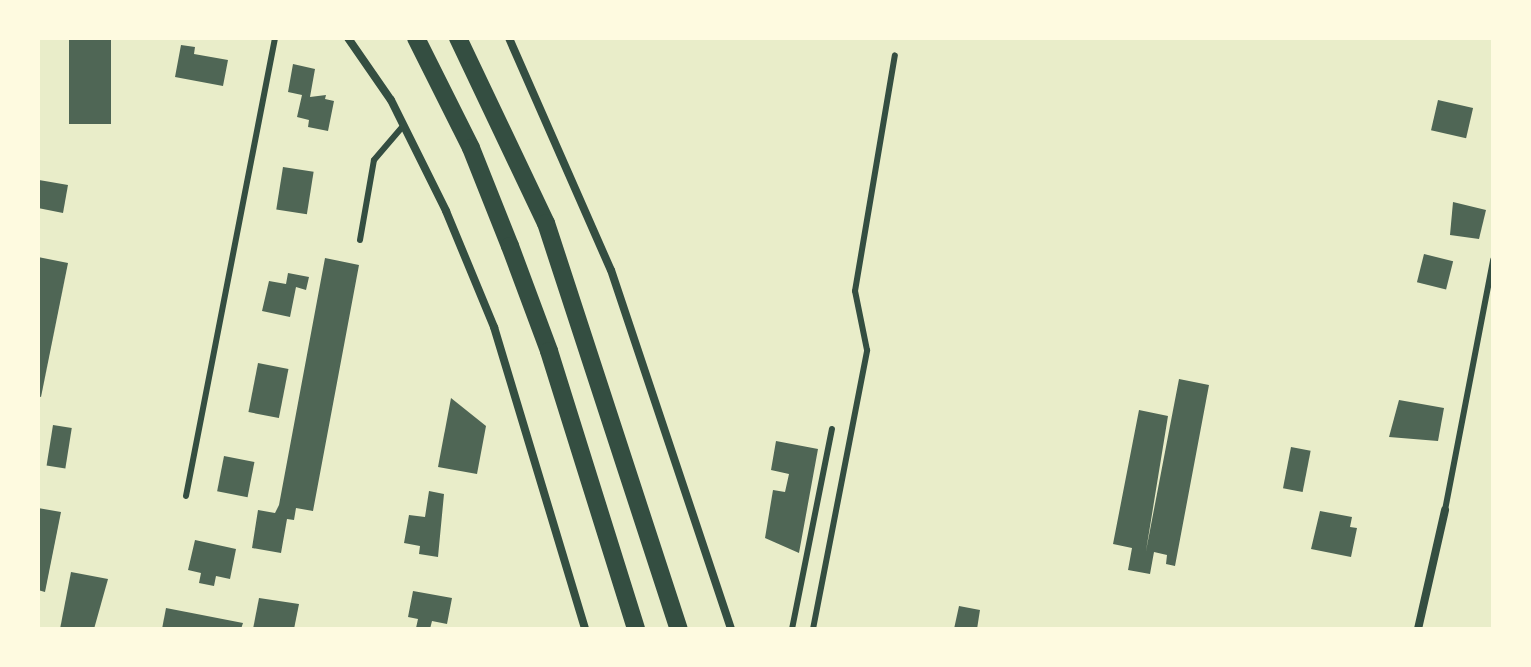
<!DOCTYPE html>
<style>
body{margin:0}
#map{position:relative;width:1531px;height:667px;overflow:hidden;background:#e9edc9;font-family:Arial,sans-serif}
div>[style]{position:absolute}
.building>*{inset:0;background:#4f6655;transform-origin:0 0}
.path>*{height:4px;margin:-2px;padding:0 2px;transform-origin:2px;border-radius:2px;background:#344e41}
.service>*{height:6px;margin:-3px;padding:0 3px;transform-origin:3px;border-radius:3px;background:#344e41}
.minor>*{height:8px;margin:-4px;padding:0 4px;transform-origin:4px;border-radius:4px;background:#344e41}
.primary>*{height:18px;margin:-9px;padding:0 9px;transform-origin:9px;border-radius:9px;background:#344e41}
span{translate:-50% -50%;white-space:nowrap;text-align:center;line-height:1.15;-webkit-text-stroke:8px #fefae0;paint-order:stroke}
.frame{position:absolute;inset:0;border:40px solid #fefae0;pointer-events:none}
</style>
<div id="map">
<div class="building">
<i style="left:69px;top:38px;width:42px;height:86px"></i>
<i style="clip-path:polygon(181px 45px,195px 47px,194px 54px,228px 60px,223px 86px,175px 77px)"></i>
<i style="clip-path:polygon(293px 64px,315px 69px,310px 97px,326px 95px,325px 99px,334px 101px,328px 131px,308px 127px,309px 120px,297px 117px,302px 95px,288px 92px)"></i>
<i style="left:1438px;top:100px;width:36px;height:31px;rotate:13deg"></i>
<i style="left:283px;top:167px;width:31px;height:43px;rotate:9deg"></i>
<i style="clip-path:polygon(39px 180px,68px 185px,63px 213px,38px 208px)"></i>
<i style="clip-path:polygon(1453px 202px,1486px 210px,1479px 239px,1450px 235px)"></i>
<i style="left:1424px;top:254px;width:30px;height:29px;rotate:14deg"></i>
<i style="clip-path:polygon(38px 257px,68px 263px,41px 397px,38px 396px)"></i>
<i style="clip-path:polygon(325px 258px,359px 265px,313px 511px,296px 508px,294px 520px,287px 519px,281px 553px,252px 548px,258px 510px,275px 513px,279px 505px)"></i>
<i style="clip-path:polygon(288px 273px,309px 277px,306px 290px,296px 287px,290px 317px,262px 311px,269px 281px,286px 284px)"></i>
<i style="left:258px;top:363px;width:31px;height:50px;rotate:11deg"></i>
<i style="clip-path:polygon(1179px 379px,1209px 385px,1175px 566px,1166px 564px,1167px 555px,1154px 552px,1150px 574px,1128px 570px,1132px 548px,1113px 544px,1139px 410px,1168px 416px,1146px 551px)"></i>
<i style="clip-path:polygon(451px 398px,486px 426px,477px 474px,438px 467px)"></i>
<i style="clip-path:polygon(1399px 400px,1444px 408px,1438px 441px,1389px 437px)"></i>
<i style="left:53px;top:425px;width:19px;height:41px;rotate:9deg"></i>
<i style="clip-path:polygon(776px 441px,818px 449px,799px 553px,765px 538px,773px 490px,785px 492px,789px 474px,771px 470px)"></i>
<i style="left:1291px;top:447px;width:20px;height:42px;rotate:11deg"></i>
<i style="left:224px;top:456px;width:31px;height:36px;rotate:11deg"></i>
<i style="clip-path:polygon(429px 491px,444px 494px,438px 557px,419px 554px,420px 546px,404px 543px,409px 515px,425px 517px)"></i>
<i style="clip-path:polygon(38px 508px,61px 512px,45px 592px,38px 590px)"></i>
<i style="clip-path:polygon(1320px 511px,1352px 517px,1350px 527px,1357px 528px,1351px 557px,1311px 549px)"></i>
<i style="clip-path:polygon(195px 540px,236px 549px,230px 579px,216px 576px,214px 586px,199px 583px,201px 573px,188px 570px)"></i>
<i style="clip-path:polygon(71px 572px,108px 579px,94px 629px,60px 629px)"></i>
<i style="clip-path:polygon(413px 591px,452px 598px,447px 624px,432px 621px,430px 629px,416px 628px,418px 619px,408px 617px)"></i>
<i style="clip-path:polygon(259px 598px,299px 604px,294px 629px,253px 629px)"></i>
<i style="clip-path:polygon(959px 606px,980px 610px,977px 629px,954px 629px)"></i>
<i style="clip-path:polygon(166px 608px,243px 623px,241px 629px,162px 629px)"></i>
</div>
<div class="path">
<i style="left:1493px;top:199px;width:15px;rotate:90deg"></i>
</div>
<div class="service">
<i style="left:360px;top:240px;width:81px;rotate:-80.1deg"></i>
<i style="left:374px;top:160px;width:46px;rotate:-49.4deg"></i>
<i style="left:186px;top:496px;width:467px;rotate:-79deg"></i>
<i style="left:1445px;top:510px;width:255px;rotate:-79.1deg"></i>
<i style="left:792px;top:629px;width:204px;rotate:-78.7deg"></i>
<i style="left:813px;top:629px;width:284px;rotate:-79deg"></i>
<i style="left:867px;top:350px;width:60px;rotate:-101.5deg"></i>
<i style="left:855px;top:291px;width:239px;rotate:-80.4deg"></i>
</div>
<div class="minor">
<i style="left:348px;top:38px;width:75px;rotate:55.3deg"></i>
<i style="left:391px;top:100px;width:124px;rotate:63.6deg"></i>
<i style="left:446px;top:211px;width:126px;rotate:67.5deg"></i>
<i style="left:494px;top:327px;width:315px;rotate:73.2deg"></i>
<i style="left:509px;top:38px;width:253px;rotate:66.3deg"></i>
<i style="left:611px;top:270px;width:379px;rotate:71.5deg"></i>
<i style="left:1418px;top:629px;width:122px;rotate:-77.2deg"></i>
</div>
<div class="primary">
<i style="left:416px;top:38px;width:123px;rotate:63.4deg"></i>
<i style="left:471px;top:148px;width:105px;rotate:68.3deg"></i>
<i style="left:510px;top:246px;width:112px;rotate:69.6deg"></i>
<i style="left:549px;top:351px;width:291px;rotate:72.6deg"></i>
<i style="left:458px;top:38px;width:205px;rotate:64.6deg"></i>
<i style="left:546px;top:223px;width:427px;rotate:71.9deg"></i>
</div>
<div class="frame"></div>
</div>
